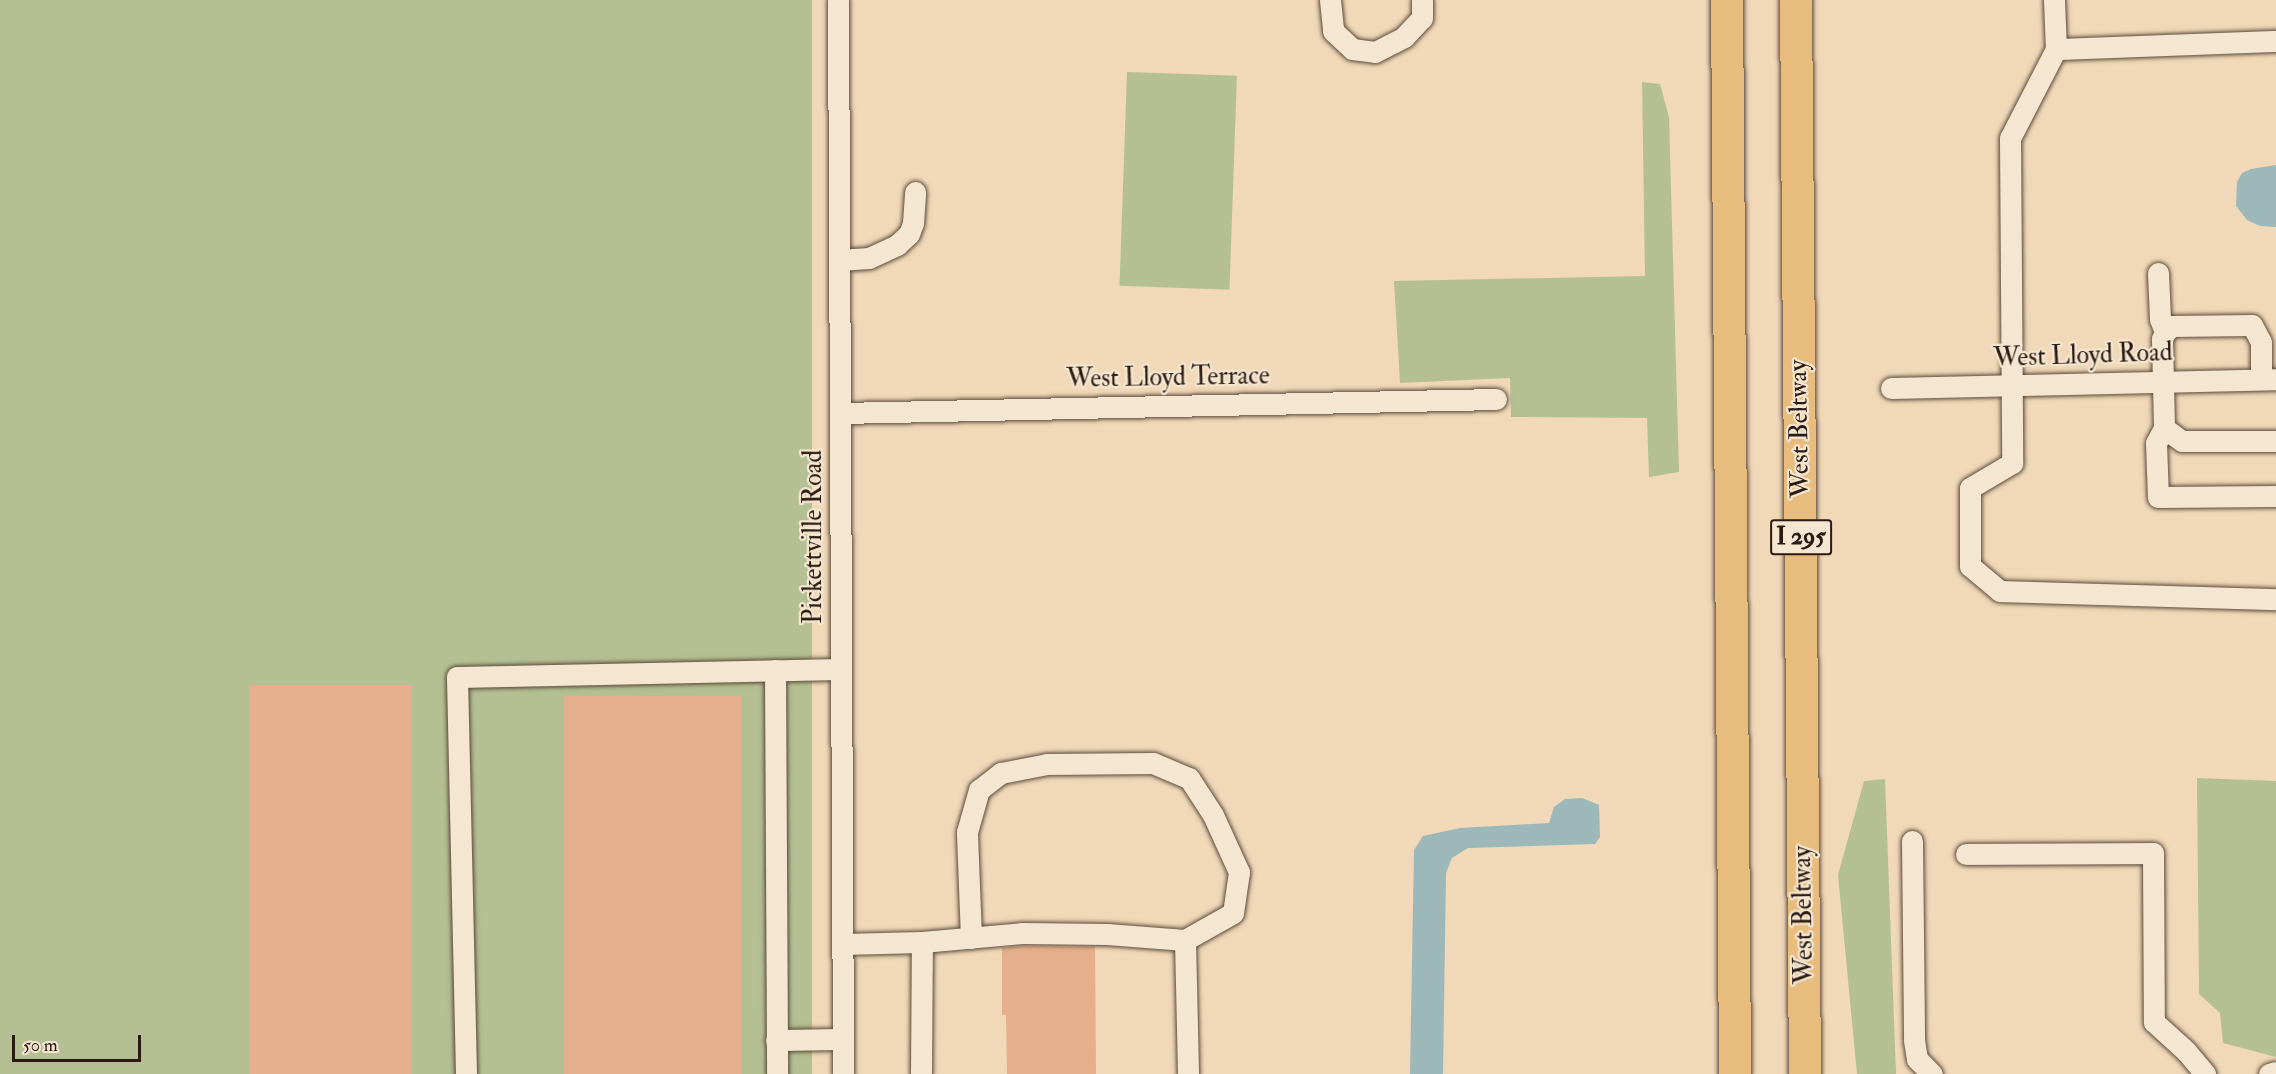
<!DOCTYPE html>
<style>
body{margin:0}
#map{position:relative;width:2276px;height:1074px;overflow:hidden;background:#f0d8b8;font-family:"IM FELL Double Pica",serif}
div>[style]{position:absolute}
.green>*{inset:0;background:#b4c093;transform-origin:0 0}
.water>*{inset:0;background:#9db8b8}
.building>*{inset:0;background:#e5af8b;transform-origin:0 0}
.roads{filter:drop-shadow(0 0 2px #5c4a3b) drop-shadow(0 0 2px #5c4a3b)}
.minor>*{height:21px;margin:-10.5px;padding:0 10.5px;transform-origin:10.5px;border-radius:10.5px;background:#f5e6d1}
.highway>*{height:32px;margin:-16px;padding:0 16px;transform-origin:16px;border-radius:16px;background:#e8bc7c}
span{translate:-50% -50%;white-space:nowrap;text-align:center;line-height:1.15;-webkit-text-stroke:4.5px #f5e6d1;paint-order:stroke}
.shield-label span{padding:2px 4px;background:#f5e6d1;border:2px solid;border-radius:4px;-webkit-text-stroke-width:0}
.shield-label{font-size:24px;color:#2a1a11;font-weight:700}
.street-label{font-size:26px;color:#2a1a11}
.scale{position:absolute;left:12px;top:1035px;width:129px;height:27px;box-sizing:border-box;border:3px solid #2a1a11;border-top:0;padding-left:8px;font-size:18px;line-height:21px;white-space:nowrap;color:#2a1a11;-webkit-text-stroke:4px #f5e6d1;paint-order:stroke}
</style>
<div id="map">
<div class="green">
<i style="left:0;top:0;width:812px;height:1074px"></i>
<i style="left:1127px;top:72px;width:110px;height:214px;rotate:2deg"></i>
<i style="clip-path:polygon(1642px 82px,1660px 84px,1669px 117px,1679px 472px,1649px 477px,1647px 418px,1511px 417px,1510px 378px,1400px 383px,1394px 281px,1645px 276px)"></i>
<i style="clip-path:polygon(2197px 778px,2276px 781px,2276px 1057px,2223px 1043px,2220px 1013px,2199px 994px)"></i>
<i style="clip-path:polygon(1885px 779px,1896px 1074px,1857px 1074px,1838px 875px,1864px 781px)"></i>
</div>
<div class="water">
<i style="clip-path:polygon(2276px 165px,2276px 227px,2260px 226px,2247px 220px,2236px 206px,2237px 182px,2242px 173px,2251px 169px)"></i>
<i style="clip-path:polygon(1582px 798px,1599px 805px,1600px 837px,1595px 844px,1468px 848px,1452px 858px,1446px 873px,1443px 1074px,1410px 1074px,1414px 850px,1423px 836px,1460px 828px,1549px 823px,1554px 807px,1565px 799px)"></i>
</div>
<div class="building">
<i style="left:249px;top:685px;width:162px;height:389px"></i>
<i style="left:741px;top:696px;width:378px;height:177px;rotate:90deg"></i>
<i style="clip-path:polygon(1023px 946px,1095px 947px,1096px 1074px,1007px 1074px,1006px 1015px,1002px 1015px,1002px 948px)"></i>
</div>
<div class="roads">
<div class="minor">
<i style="left:838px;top:0;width:1074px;rotate:89.73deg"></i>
<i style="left:1330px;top:0;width:31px;rotate:84deg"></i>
<i style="left:1333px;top:31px;width:26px;rotate:43deg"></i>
<i style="left:1352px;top:49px;width:23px;rotate:7deg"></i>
<i style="left:1375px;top:52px;width:33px;rotate:-27deg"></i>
<i style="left:1404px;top:37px;width:26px;rotate:-47deg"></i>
<i style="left:1422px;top:18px;width:18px;rotate:-90deg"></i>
<i style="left:2054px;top:0;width:49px;rotate:87.7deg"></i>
<i style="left:2056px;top:49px;width:100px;rotate:117.3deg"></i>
<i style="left:2010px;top:138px;width:325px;rotate:89.6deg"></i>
<i style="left:2012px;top:463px;width:49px;rotate:149.2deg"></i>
<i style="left:1970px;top:488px;width:78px;rotate:90deg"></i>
<i style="left:1970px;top:566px;width:39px;rotate:40deg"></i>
<i style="left:2000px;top:591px;width:276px;rotate:1.7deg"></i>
<i style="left:2056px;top:49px;width:220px;rotate:-2.1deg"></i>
<i style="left:839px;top:260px;width:30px;rotate:-4deg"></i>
<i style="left:869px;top:258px;width:31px;rotate:-25deg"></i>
<i style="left:897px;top:245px;width:16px;rotate:-43deg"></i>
<i style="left:909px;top:234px;width:12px;rotate:-70deg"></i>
<i style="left:913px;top:223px;width:31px;rotate:-86deg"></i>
<i style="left:2158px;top:273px;width:46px;rotate:87.5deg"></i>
<i style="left:2160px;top:319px;width:14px;rotate:69deg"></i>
<i style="left:2261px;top:379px;width:37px;rotate:-90deg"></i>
<i style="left:2261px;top:342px;width:19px;rotate:-118deg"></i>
<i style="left:2252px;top:325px;width:80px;rotate:179.3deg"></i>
<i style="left:2172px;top:326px;width:9px;rotate:139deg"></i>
<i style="left:2165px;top:332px;width:8px;rotate:113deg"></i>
<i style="left:2162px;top:339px;width:89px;rotate:88.7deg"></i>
<i style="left:2164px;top:428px;width:17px;rotate:118deg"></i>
<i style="left:2156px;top:443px;width:54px;rotate:87.9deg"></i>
<i style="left:2158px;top:497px;width:118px;rotate:-0.5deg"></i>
<i style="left:1891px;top:388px;width:385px;rotate:-1.3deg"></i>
<i style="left:840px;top:413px;width:656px;rotate:-1.22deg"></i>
<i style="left:2164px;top:428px;width:22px;rotate:36deg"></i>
<i style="left:2182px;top:441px;width:94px"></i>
<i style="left:775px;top:670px;width:404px;rotate:89.7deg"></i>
<i style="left:1912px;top:841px;width:199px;rotate:89.4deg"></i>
<i style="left:1914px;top:1040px;width:19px;rotate:81deg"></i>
<i style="left:1917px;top:1059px;width:21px;rotate:45deg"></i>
<i style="left:1966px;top:854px;width:187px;rotate:-0.3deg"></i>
<i style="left:2153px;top:853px;width:169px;rotate:89.7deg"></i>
<i style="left:2154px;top:1022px;width:43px;rotate:42.2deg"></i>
<i style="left:2186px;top:1051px;width:30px;rotate:50deg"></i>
<i style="left:971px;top:938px;width:106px;rotate:-92.2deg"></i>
<i style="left:967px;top:832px;width:44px;rotate:-74.1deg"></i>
<i style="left:979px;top:790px;width:28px;rotate:-38deg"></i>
<i style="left:1001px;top:773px;width:47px;rotate:-11.1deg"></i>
<i style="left:1047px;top:764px;width:106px;rotate:-0.5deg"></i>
<i style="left:1153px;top:763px;width:39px;rotate:23deg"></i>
<i style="left:1189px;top:778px;width:44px;rotate:57deg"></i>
<i style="left:1213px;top:815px;width:63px;rotate:65.5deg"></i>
<i style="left:1239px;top:872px;width:41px;rotate:98.3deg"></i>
<i style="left:1233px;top:913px;width:55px;rotate:150.6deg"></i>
<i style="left:842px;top:944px;width:80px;rotate:-1.4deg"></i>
<i style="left:922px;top:942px;width:100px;rotate:-5.1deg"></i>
<i style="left:1022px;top:933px;width:85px;rotate:0.7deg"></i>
<i style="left:1107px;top:934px;width:78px;rotate:4.4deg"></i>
<i style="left:1185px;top:940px;width:134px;rotate:88.7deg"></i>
<i style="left:776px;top:1040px;width:67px;rotate:-0.9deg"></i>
<i style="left:466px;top:1074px;width:397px;rotate:-91.3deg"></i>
<i style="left:457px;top:677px;width:384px;rotate:-1.2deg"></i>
<i style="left:921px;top:1074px;width:132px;rotate:-89.6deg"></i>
<i style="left:2269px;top:1074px;width:7px;rotate:-16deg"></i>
</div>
<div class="highway">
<i style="left:1727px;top:0;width:1074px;rotate:89.57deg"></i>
<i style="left:1796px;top:0;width:1074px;rotate:89.52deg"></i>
</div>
</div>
<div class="shield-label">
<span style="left:1801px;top:537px">I 295</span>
</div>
<div class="street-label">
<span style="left:2083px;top:356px;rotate:-2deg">West Lloyd Road</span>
<span style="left:1168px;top:378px;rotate:-1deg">West Lloyd Terrace</span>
<span style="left:1800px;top:429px;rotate:-91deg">West Beltway</span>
<span style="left:814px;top:537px;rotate:-90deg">Pickettville Road</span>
<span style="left:1804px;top:915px;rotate:-91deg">West Beltway</span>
</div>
<div class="scale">50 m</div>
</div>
